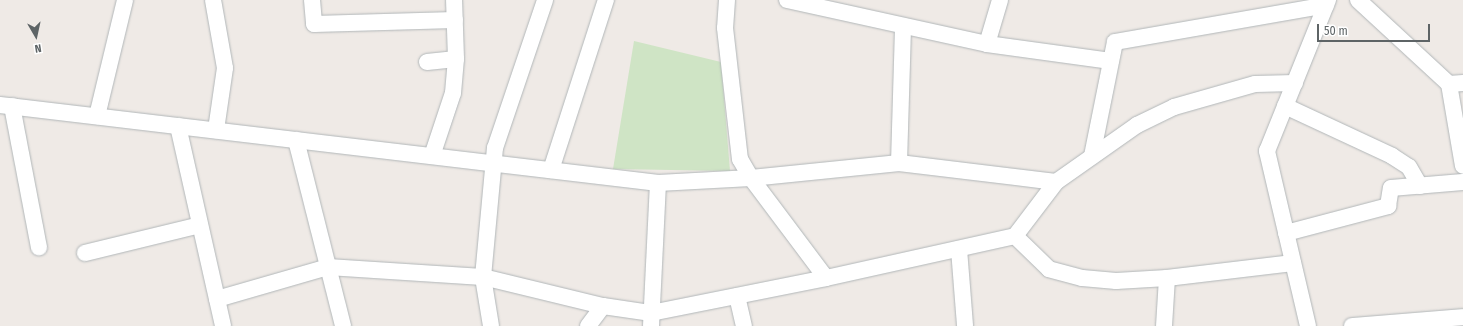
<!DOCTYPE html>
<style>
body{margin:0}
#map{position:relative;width:1463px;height:326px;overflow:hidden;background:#efeae6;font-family:"Fira Sans Condensed",sans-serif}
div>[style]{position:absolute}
.green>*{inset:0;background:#cfe4c5}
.roads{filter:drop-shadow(0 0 1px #b1b6b8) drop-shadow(0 0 1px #b1b6b8)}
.street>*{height:16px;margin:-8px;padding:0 8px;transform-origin:8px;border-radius:8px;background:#fff}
span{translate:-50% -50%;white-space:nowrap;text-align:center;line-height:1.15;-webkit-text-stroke:4px #fff;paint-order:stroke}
.north{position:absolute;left:16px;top:16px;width:40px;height:40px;-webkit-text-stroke:3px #fff;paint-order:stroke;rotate:171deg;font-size:11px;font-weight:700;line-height:16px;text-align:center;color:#5e6466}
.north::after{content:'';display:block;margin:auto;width:14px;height:18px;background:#5e6466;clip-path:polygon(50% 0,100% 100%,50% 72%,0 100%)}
.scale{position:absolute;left:1317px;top:24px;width:113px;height:18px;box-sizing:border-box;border:2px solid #5e6466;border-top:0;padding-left:5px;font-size:12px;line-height:14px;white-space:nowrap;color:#5e6466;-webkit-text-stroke:3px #fff;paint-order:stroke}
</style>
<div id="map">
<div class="green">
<i style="clip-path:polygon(634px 41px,721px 62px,730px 171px,613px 169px)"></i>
</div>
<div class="roads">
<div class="street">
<i style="left:213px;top:0;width:69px;rotate:80deg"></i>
<i style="left:225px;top:68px;width:63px;rotate:98.3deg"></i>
<i style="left:312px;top:0;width:24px;rotate:85deg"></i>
<i style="left:314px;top:24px;width:141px;rotate:-1.6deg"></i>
<i style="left:727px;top:0;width:28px;rotate:94deg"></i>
<i style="left:725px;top:28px;width:132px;rotate:83.5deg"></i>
<i style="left:740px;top:159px;width:22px;rotate:60deg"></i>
<i style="left:751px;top:178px;width:125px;rotate:53.1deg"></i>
<i style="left:787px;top:0;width:205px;rotate:12.4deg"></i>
<i style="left:987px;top:44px;width:46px;rotate:-73.5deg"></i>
<i style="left:1358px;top:0;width:124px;rotate:42.7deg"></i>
<i style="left:1449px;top:84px;width:83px;rotate:80.3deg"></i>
<i style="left:987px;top:44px;width:125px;rotate:7.8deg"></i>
<i style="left:427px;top:62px;width:29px;rotate:-6deg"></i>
<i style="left:1449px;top:84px;width:14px;rotate:-4deg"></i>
<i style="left:0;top:105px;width:663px;rotate:6.76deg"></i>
<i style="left:658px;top:183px;width:93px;rotate:-3.1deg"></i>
<i style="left:751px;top:178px;width:149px;rotate:-5.8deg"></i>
<i style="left:899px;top:163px;width:158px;rotate:6.9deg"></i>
<i style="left:12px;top:106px;width:144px;rotate:79.2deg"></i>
<i style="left:1285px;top:106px;width:118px;rotate:25deg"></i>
<i style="left:1392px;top:156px;width:20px;rotate:33deg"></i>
<i style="left:1409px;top:167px;width:22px;rotate:60deg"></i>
<i style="left:97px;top:116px;width:119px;rotate:-76.4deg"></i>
<i style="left:178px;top:126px;width:205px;rotate:77.3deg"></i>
<i style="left:296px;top:140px;width:192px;rotate:75.8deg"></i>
<i style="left:432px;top:156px;width:66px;rotate:-71.6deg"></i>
<i style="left:453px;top:93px;width:34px;rotate:-85deg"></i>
<i style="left:456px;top:59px;width:59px;rotate:-91.9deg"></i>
<i style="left:1092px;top:156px;width:116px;rotate:-78.6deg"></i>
<i style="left:1115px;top:42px;width:214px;rotate:-9.9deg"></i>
<i style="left:899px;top:163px;width:137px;rotate:-88.3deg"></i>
<i style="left:551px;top:170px;width:179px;rotate:-72.1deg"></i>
<i style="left:1286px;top:233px;width:106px;rotate:-14.8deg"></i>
<i style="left:1388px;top:206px;width:18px;rotate:-81deg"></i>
<i style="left:1391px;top:188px;width:72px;rotate:-4.8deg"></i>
<i style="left:959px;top:249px;width:77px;rotate:85.5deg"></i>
<i style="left:85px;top:253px;width:118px;rotate:-13.7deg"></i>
<i style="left:1293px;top:263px;width:127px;rotate:173.2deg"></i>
<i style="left:1167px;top:278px;width:51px;rotate:176.6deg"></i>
<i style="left:1116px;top:281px;width:34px;rotate:-175deg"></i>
<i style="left:1082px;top:278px;width:34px;rotate:-165deg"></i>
<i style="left:1049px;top:269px;width:47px;rotate:-135.9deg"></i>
<i style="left:1015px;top:236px;width:68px;rotate:-52.8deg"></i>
<i style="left:1056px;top:182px;width:99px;rotate:-35.1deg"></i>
<i style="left:1137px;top:125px;width:41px;rotate:-25.9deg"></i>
<i style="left:1174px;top:107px;width:84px;rotate:-15.9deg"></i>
<i style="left:1255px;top:84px;width:40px;rotate:-1.4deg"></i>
<i style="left:737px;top:296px;width:31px;rotate:77deg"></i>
<i style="left:217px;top:299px;width:116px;rotate:-16.1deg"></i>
<i style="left:328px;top:267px;width:155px;rotate:3.7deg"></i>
<i style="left:483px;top:277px;width:130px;rotate:-84.7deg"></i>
<i style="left:495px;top:148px;width:156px;rotate:-71.3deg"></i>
<i style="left:491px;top:326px;width:50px;rotate:-99.3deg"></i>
<i style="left:483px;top:277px;width:123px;rotate:13.6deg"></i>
<i style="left:603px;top:306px;width:49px;rotate:8.3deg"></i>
<i style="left:651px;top:313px;width:178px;rotate:-11.3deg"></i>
<i style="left:826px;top:278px;width:194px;rotate:-12.5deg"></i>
<i style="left:588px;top:326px;width:25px;rotate:-53deg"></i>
<i style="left:651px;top:326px;width:143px;rotate:-87.2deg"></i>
<i style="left:1164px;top:326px;width:48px;rotate:-86.4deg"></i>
<i style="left:1308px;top:326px;width:180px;rotate:-103.2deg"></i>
<i style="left:1267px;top:151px;width:163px;rotate:-68deg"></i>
<i style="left:1352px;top:326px;width:111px;rotate:-4.6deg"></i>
</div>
</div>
<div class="north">N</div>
<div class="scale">50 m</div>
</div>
